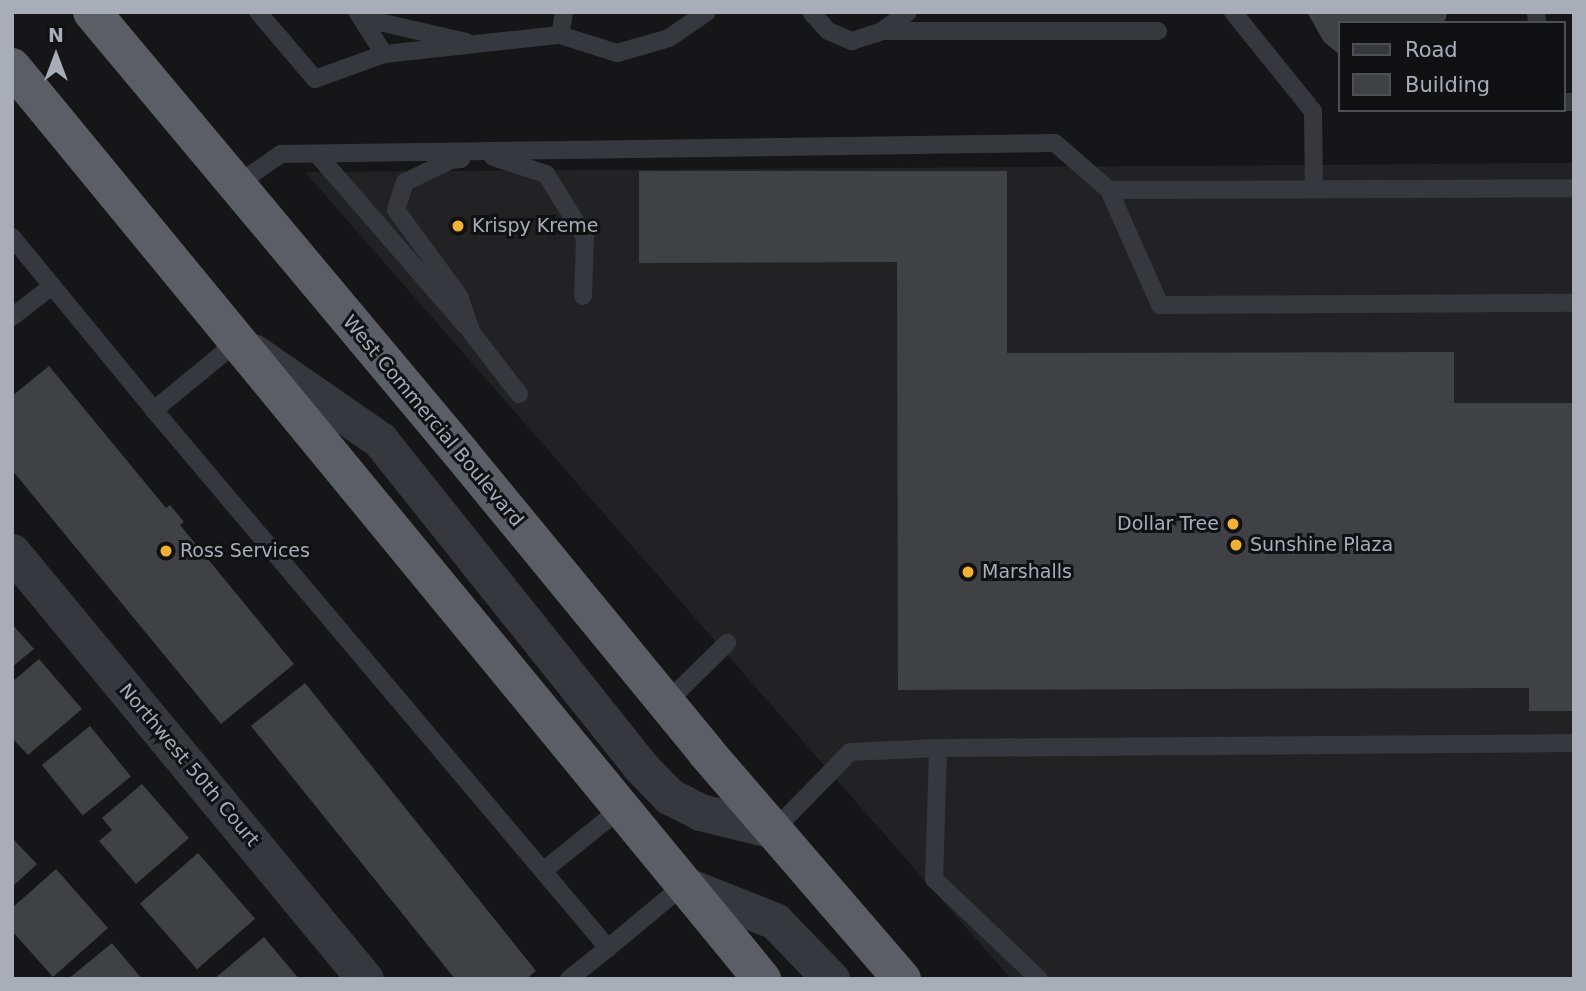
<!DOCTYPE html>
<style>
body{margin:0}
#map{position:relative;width:1586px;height:991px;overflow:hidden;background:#161618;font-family:"DejaVu Sans",sans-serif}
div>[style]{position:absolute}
.built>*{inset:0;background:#222225}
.building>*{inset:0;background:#404145;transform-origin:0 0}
.service>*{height:18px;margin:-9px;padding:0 9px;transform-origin:9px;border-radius:9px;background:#37383d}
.minor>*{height:37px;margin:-18.5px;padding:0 18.5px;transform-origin:18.5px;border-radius:18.5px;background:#37383d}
.trunk>*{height:38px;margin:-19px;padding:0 19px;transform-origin:19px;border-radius:19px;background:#5b5e65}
.dots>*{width:19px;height:19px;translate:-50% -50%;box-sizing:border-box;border:4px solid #111113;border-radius:50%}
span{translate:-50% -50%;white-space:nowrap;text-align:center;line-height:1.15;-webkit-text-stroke:6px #111113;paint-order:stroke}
.poi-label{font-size:19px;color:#a8adb8}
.left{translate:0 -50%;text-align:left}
.right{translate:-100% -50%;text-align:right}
.street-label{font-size:19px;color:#a8adb8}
.frame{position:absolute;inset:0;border:14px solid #a8adb8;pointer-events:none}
.legend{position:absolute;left:1338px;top:21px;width:228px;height:91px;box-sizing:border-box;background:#111113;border:2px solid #4d4f55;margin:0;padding:9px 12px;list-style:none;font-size:21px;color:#a8adb8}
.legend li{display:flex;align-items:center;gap:14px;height:35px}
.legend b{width:35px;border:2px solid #4d4f55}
.north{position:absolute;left:21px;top:21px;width:70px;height:70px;-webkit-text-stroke:5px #111113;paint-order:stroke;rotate:0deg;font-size:19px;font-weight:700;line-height:28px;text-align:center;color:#a8adb8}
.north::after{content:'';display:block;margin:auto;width:24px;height:32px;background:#a8adb8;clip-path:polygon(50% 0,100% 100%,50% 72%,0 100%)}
</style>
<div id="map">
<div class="built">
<i style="clip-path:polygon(1574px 163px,1574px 979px,1011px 979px,305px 172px)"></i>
</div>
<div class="building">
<i style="clip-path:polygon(1307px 12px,1448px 12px,1444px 23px,1339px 23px,1339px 54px,1324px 42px)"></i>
<i style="clip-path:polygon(639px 171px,1007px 171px,1007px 353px,1454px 352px,1454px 403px,1574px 403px,1574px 711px,1529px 711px,1529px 688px,898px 690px,897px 262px,639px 263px)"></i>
<i style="clip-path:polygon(49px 366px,166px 508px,170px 505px,184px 522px,180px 525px,294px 664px,221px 724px,12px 470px,12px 396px)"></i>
<i style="clip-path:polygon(12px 624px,34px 649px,12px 667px)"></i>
<i style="clip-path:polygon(39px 659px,82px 709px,28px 755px,12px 738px,12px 682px)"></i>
<i style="clip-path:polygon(305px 683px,536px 971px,526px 979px,455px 979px,251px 726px)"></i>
<i style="left:90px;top:726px;width:65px;height:62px;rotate:51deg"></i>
<i style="clip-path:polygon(142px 784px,189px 838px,136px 884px,99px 841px,112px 830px,102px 818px)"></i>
<i style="clip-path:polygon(12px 838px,37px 864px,12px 887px)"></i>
<i style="left:198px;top:853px;width:87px;height:77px;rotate:49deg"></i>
<i style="clip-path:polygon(56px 869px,108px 928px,53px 977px,12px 931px,12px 908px)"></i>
<i style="clip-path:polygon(264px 937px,299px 979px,214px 979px)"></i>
<i style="clip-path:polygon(112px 943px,142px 979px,68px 979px)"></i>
</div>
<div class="service">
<i style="left:258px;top:12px;width:88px;rotate:49.6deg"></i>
<i style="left:315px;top:79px;width:73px;rotate:-19.9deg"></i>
<i style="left:384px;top:54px;width:177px;rotate:-6.2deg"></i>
<i style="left:560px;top:35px;width:60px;rotate:17.5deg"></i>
<i style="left:617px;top:53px;width:54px;rotate:-16.1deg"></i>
<i style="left:669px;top:38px;width:46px;rotate:-34.4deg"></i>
<i style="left:811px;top:12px;width:25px;rotate:48deg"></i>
<i style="left:828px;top:31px;width:26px;rotate:23deg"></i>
<i style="left:852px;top:41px;width:32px;rotate:-18deg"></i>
<i style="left:882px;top:31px;width:32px;rotate:-36deg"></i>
<i style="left:1233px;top:12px;width:127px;rotate:51.1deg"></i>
<i style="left:1313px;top:111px;width:78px;rotate:89.3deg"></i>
<i style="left:1536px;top:12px;width:11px;rotate:85deg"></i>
<i style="left:358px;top:13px;width:49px;rotate:57.6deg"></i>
<i style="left:362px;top:18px;width:107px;rotate:13deg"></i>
<i style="left:882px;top:31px;width:276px"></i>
<i style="left:560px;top:35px;width:23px;rotate:-80deg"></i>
<i style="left:1563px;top:102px;width:11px"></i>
<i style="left:317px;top:154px;width:228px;rotate:49.1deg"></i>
<i style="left:493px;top:157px;width:56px;rotate:17.8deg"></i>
<i style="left:546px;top:174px;width:74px;rotate:58.2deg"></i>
<i style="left:585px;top:237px;width:59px;rotate:91.9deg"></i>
<i style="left:461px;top:159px;width:10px;rotate:174deg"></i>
<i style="left:451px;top:160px;width:51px;rotate:154.4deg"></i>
<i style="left:405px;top:182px;width:29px;rotate:108deg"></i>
<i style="left:396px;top:210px;width:107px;rotate:53.8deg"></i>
<i style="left:459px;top:296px;width:39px;rotate:71deg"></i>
<i style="left:472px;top:333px;width:77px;rotate:52.4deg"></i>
<i style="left:236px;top:185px;width:55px;rotate:-34.6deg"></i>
<i style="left:281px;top:154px;width:774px;rotate:-0.81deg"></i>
<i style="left:1055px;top:143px;width:72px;rotate:41deg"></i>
<i style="left:1109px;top:190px;width:465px;rotate:-0.2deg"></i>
<i style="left:1109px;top:190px;width:126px;rotate:66.1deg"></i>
<i style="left:1160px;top:305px;width:414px;rotate:-0.3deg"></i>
<i style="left:12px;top:237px;width:224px;rotate:50.6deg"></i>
<i style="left:12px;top:317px;width:51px;rotate:-37.8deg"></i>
<i style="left:238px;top:341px;width:109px;rotate:140.6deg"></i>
<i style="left:154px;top:410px;width:704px;rotate:49.84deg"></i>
<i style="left:608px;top:948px;width:99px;rotate:-39.7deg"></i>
<i style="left:666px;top:703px;width:86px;rotate:-44.5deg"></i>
<i style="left:938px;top:748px;width:131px;rotate:91.7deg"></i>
<i style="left:934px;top:879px;width:145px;rotate:43.6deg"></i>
<i style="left:774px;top:830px;width:109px;rotate:-45.7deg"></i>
<i style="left:850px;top:752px;width:88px;rotate:-2.6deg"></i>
<i style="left:938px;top:748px;width:636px;rotate:-0.45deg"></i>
<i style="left:543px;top:871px;width:99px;rotate:-38.8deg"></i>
<i style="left:569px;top:979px;width:50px;rotate:-38.5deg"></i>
</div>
<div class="minor">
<i style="left:253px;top:352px;width:155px;rotate:34.7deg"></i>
<i style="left:380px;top:440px;width:417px;rotate:51.4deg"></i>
<i style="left:640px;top:766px;width:42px;rotate:46deg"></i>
<i style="left:669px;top:796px;width:35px;rotate:27deg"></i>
<i style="left:700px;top:812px;width:76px;rotate:13.7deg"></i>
<i style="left:12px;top:552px;width:554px;rotate:50.42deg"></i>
<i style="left:684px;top:885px;width:98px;rotate:21.6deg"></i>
<i style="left:775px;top:921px;width:81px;rotate:46deg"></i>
</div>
<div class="trunk">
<i style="left:92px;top:12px;width:574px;rotate:50.09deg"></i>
<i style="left:460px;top:452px;width:388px;rotate:50.6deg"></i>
<i style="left:706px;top:752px;width:300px;rotate:49.2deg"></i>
<i style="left:12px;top:67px;width:1181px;rotate:50.57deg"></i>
</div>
<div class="dots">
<i style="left:458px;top:226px;background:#f2b134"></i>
<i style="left:1233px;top:524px;background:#f2b134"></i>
<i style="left:1236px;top:545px;background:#f2b134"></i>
<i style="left:166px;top:551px;background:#f2b134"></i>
<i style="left:968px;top:572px;background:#f2b134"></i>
</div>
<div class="poi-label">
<span class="left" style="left:472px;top:226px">Krispy Kreme</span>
<span class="right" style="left:1219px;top:524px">Dollar Tree</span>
<span class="left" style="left:1250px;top:545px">Sunshine Plaza</span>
<span class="left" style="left:180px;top:551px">Ross Services</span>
<span class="left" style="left:982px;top:572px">Marshalls</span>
</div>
<div class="street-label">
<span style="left:433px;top:421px;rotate:50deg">West Commercial Boulevard</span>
<span style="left:189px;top:765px;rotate:50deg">Northwest 50th Court</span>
</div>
<div class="frame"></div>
<ul class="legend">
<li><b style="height:9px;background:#37383d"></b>Road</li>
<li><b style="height:19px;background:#404145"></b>Building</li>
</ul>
<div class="north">N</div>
</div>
